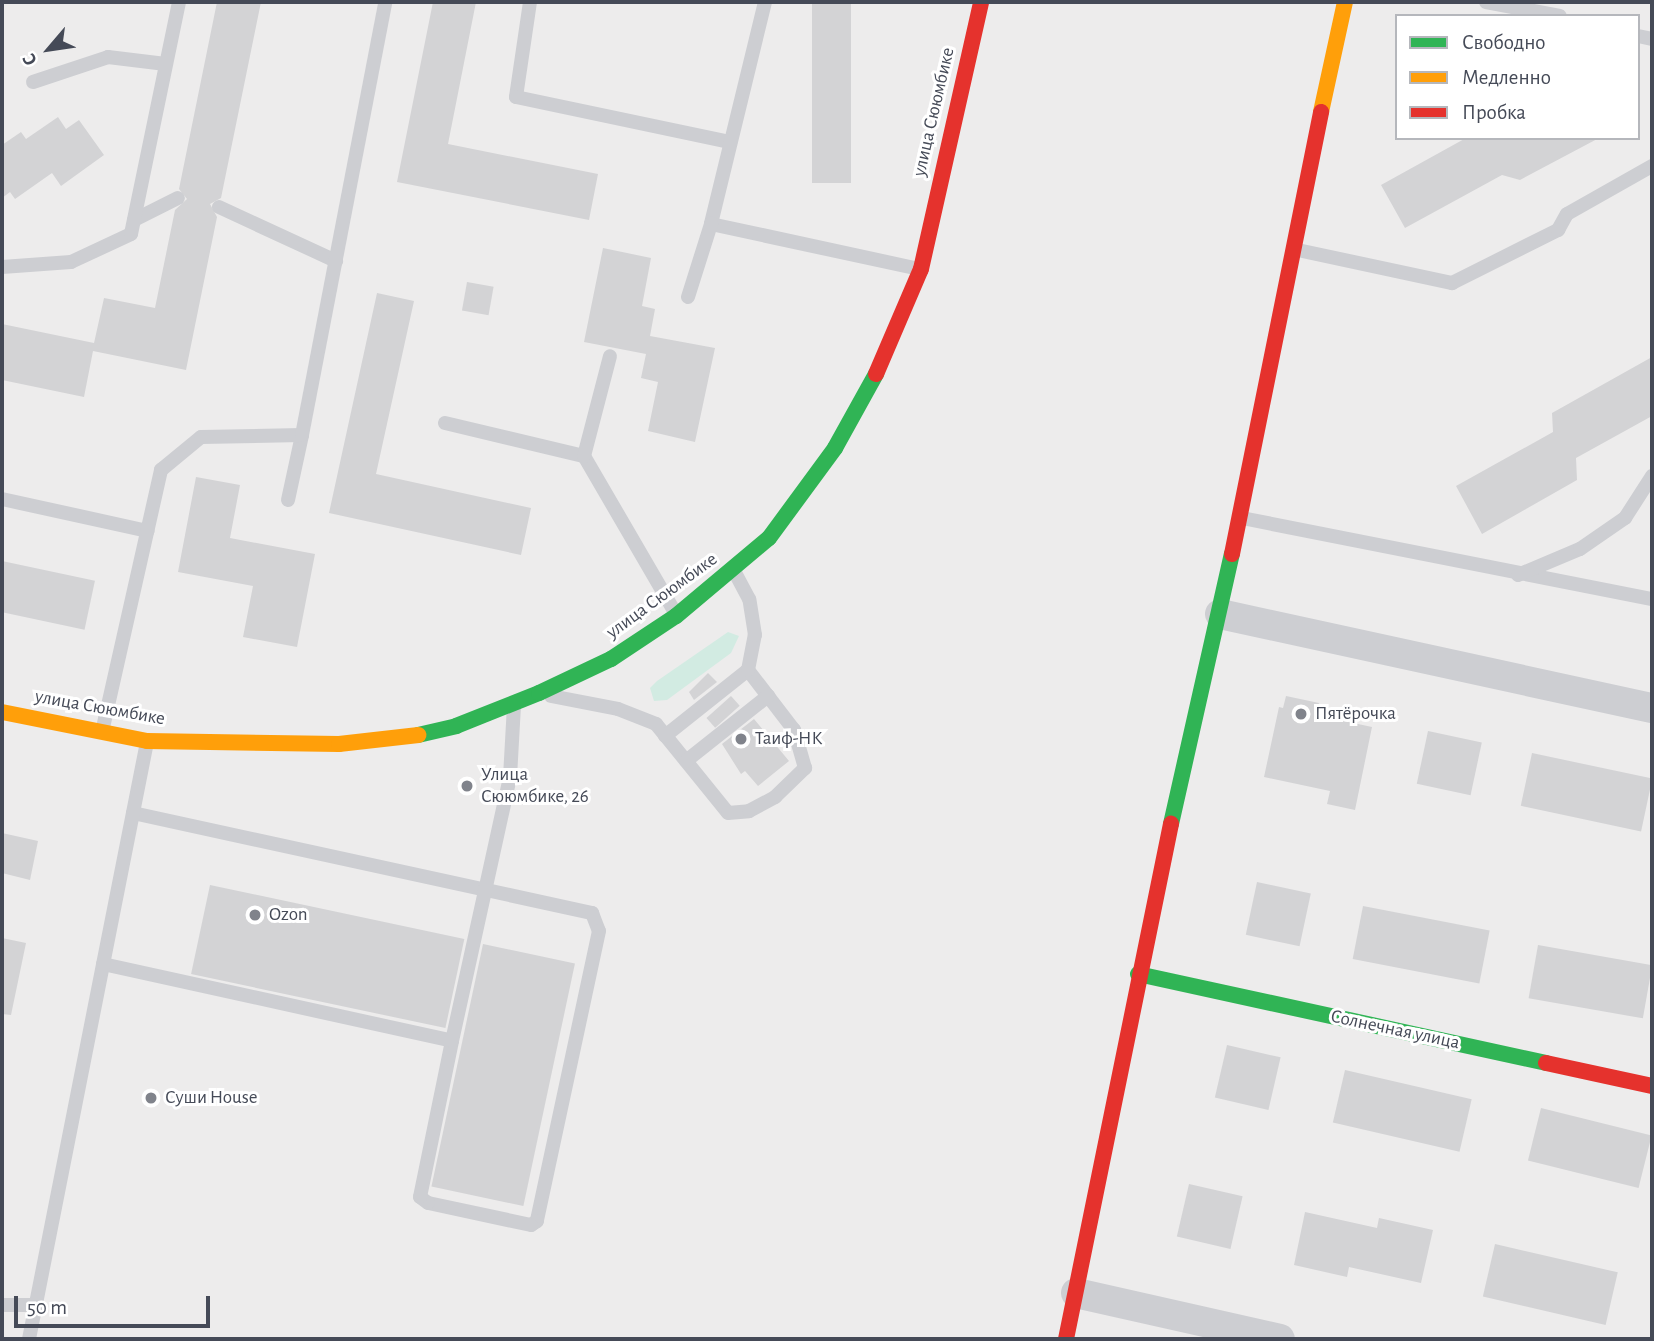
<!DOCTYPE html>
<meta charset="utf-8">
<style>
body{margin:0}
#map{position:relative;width:1654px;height:1341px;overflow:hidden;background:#edecec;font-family:"Alegreya Sans",sans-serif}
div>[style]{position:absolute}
.green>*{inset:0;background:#d2ebe2}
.building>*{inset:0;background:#d3d3d5;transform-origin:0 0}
.lane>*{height:14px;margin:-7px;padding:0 7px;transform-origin:7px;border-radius:7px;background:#cdced2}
.street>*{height:30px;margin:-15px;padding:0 15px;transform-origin:15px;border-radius:15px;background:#cdced2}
.fast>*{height:16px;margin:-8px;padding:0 8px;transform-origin:8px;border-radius:8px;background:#30b455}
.slow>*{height:16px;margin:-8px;padding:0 8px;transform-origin:8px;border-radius:8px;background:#ff9f0a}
.jam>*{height:16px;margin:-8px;padding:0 8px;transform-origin:8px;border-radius:8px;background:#e5322d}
.dots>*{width:19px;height:19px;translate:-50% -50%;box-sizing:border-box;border:4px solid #fff;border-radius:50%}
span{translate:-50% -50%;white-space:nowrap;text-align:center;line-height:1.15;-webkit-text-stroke:6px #fff;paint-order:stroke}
.street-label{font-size:19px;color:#454a57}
.poi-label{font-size:19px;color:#454a57}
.left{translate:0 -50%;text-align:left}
.frame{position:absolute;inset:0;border:4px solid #454a57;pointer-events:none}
.legend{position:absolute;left:1395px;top:14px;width:245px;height:126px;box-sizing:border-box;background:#fff;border:2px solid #b5b7bc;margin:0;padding:9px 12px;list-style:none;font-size:21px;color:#454a57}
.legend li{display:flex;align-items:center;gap:14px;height:35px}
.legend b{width:35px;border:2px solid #b5b7bc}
.north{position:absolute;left:14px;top:14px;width:70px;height:70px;-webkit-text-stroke:5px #fff;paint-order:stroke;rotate:241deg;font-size:19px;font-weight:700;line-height:28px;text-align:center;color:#454a57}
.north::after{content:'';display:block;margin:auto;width:24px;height:32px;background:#454a57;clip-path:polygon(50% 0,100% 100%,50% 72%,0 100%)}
.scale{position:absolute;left:14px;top:1296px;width:196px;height:32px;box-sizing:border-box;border:4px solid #454a57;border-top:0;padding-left:9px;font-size:21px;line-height:24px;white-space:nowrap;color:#454a57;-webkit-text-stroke:5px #fff;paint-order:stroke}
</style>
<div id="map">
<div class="green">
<i style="clip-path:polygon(728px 632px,739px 636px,731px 653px,667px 700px,654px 701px,650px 688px,657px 681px)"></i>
</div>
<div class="building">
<i style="clip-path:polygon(217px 2px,261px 2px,221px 198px,210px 204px,217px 217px,186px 370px,93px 351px,84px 397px,2px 380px,2px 324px,94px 343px,104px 298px,155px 308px,175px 210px,187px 199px,179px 189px)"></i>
<i style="clip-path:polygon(433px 2px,476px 2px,448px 144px,598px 174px,589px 220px,397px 182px)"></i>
<i style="left:812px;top:2px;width:39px;height:181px"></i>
<i style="clip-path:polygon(58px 117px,66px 129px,79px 120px,104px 155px,61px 186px,52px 173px,15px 199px,10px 192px,2px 198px,2px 145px,21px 132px,26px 139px)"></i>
<i style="clip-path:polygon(1466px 138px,1599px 138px,1520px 180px,1502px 175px,1405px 228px,1381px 185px)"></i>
<i style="clip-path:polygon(603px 248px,651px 258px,642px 306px,655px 309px,650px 336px,715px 348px,695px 442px,648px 431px,658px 382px,641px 378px,646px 354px,584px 342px)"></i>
<i style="left:467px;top:282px;width:27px;height:29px;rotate:10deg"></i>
<i style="clip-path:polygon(377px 293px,414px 301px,376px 474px,531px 508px,521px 555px,329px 513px)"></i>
<i style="clip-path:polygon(1652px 357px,1652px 416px,1576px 458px,1577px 480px,1482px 534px,1456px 486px,1553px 432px,1552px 413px)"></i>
<i style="clip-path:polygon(196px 477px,240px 485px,230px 538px,315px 554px,297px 647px,243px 637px,253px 586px,178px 572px)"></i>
<i style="left:2px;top:561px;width:95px;height:50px;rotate:12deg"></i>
<i style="clip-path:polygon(708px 673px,717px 682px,694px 700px,689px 692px)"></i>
<i style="left:731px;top:696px;width:13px;height:33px;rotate:48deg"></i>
<i style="clip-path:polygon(1286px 696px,1319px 703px,1316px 715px,1372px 727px,1355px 810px,1327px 804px,1330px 791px,1264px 777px,1279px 707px,1283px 708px)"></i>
<i style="clip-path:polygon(754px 719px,789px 761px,758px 786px,745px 771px,741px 774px,722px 744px)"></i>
<i style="left:1428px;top:731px;width:55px;height:54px;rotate:12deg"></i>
<i style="left:1532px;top:753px;width:123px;height:54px;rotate:12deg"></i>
<i style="clip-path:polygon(2px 833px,38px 841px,30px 880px,2px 873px)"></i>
<i style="left:1257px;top:882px;width:55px;height:54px;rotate:12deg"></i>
<i style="left:210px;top:885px;width:260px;height:91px;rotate:12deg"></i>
<i style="left:1363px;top:906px;width:129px;height:54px;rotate:11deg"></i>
<i style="clip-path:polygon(2px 938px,26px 943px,11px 1015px,2px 1014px)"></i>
<i style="left:483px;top:944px;width:94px;height:248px;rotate:12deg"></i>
<i style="left:1538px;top:945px;width:116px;height:54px;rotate:10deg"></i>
<i style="left:1227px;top:1045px;width:55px;height:54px;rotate:13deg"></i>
<i style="left:1345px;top:1070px;width:130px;height:54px;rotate:13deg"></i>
<i style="left:1541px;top:1108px;width:114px;height:54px;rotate:14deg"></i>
<i style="left:1189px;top:1184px;width:55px;height:54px;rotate:13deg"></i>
<i style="clip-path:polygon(1305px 1212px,1377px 1228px,1379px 1218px,1433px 1230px,1421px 1283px,1349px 1267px,1347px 1277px,1294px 1265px)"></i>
<i style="left:1495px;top:1244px;width:126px;height:54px;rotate:13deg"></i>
</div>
<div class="lane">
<i style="left:530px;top:2px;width:96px;rotate:98.4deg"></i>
<i style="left:516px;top:97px;width:219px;rotate:11.9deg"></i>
<i style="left:765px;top:2px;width:228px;rotate:103.7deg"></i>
<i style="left:711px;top:224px;width:213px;rotate:12.2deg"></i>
<i style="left:1486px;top:2px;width:75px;rotate:10.7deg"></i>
<i style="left:1638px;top:36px;width:14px;rotate:12deg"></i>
<i style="left:33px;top:82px;width:79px;rotate:-18.4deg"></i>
<i style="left:108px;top:57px;width:58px;rotate:6.9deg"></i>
<i style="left:219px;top:207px;width:129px;rotate:24.8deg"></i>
<i style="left:134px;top:220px;width:49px;rotate:-26.6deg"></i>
<i style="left:1293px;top:249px;width:163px;rotate:12.1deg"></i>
<i style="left:1452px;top:283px;width:119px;rotate:-26.6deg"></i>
<i style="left:1558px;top:230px;width:18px;rotate:-61deg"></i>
<i style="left:1567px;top:214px;width:98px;rotate:-29.5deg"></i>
<i style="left:2px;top:267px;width:69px;rotate:-4.1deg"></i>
<i style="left:71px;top:262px;width:66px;rotate:-25deg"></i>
<i style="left:131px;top:234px;width:237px;rotate:-78.3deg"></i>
<i style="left:688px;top:297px;width:77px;rotate:-72.5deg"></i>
<i style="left:445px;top:423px;width:143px;rotate:13.4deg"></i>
<i style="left:584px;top:456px;width:183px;rotate:59.8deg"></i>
<i style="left:584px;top:456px;width:103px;rotate:-75.4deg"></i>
<i style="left:2px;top:499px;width:149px;rotate:12.4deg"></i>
<i style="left:288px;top:500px;width:66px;rotate:-77.8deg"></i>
<i style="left:1242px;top:518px;width:418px;rotate:11.2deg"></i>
<i style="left:1518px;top:575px;width:67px;rotate:-22.8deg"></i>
<i style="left:1580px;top:549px;width:55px;rotate:-34.6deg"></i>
<i style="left:1625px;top:518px;width:50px;rotate:-57.3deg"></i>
<i style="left:551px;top:696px;width:68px;rotate:11deg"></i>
<i style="left:618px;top:709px;width:41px;rotate:21.5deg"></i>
<i style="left:656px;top:724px;width:114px;rotate:51deg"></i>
<i style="left:728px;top:813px;width:21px;rotate:-5deg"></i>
<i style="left:749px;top:811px;width:30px;rotate:-28deg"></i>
<i style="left:775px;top:797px;width:42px;rotate:-44deg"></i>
<i style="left:805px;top:768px;width:40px;rotate:-106deg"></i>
<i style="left:794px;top:730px;width:76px;rotate:-127.5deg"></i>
<i style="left:102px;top:732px;width:269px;rotate:-77.3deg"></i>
<i style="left:161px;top:470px;width:52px;rotate:-39.5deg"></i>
<i style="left:201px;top:437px;width:101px;rotate:-1.1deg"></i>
<i style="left:302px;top:435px;width:441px;rotate:-79.1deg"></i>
<i style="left:665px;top:736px;width:106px;rotate:-38.5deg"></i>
<i style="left:748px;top:670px;width:36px;rotate:-79deg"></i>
<i style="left:755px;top:635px;width:36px;rotate:-99deg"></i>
<i style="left:749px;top:599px;width:32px;rotate:-118deg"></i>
<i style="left:686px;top:761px;width:105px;rotate:-38.4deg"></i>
<i style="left:133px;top:813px;width:470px;rotate:12.3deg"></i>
<i style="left:592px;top:913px;width:19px;rotate:69deg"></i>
<i style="left:599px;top:931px;width:297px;rotate:102.1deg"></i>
<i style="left:537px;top:1221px;width:7px;rotate:146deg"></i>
<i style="left:531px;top:1225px;width:105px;rotate:-167.9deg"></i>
<i style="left:428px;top:1203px;width:10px;rotate:-143deg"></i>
<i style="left:420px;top:1197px;width:159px;rotate:-78.4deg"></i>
<i style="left:103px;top:964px;width:357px;rotate:12.4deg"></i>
<i style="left:452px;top:1041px;width:270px;rotate:-77.6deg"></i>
<i style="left:510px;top:777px;width:72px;rotate:-86.8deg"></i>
<i style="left:2px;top:1305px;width:34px"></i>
<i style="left:29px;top:1339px;width:609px;rotate:-78.82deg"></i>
</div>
<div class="street">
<i style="left:1220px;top:614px;width:442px;rotate:12.3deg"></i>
<i style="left:1076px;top:1293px;width:209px;rotate:12.7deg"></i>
</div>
<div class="fast">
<i style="left:418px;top:735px;width:39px;rotate:-13deg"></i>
<i style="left:456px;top:726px;width:89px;rotate:-21.7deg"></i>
<i style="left:539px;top:693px;width:80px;rotate:-25.3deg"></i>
<i style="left:611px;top:659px;width:78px;rotate:-33.5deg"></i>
<i style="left:676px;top:616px;width:121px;rotate:-40deg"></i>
<i style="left:769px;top:538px;width:112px;rotate:-53.7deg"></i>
<i style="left:835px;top:448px;width:85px;rotate:-61deg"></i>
<i style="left:1171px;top:824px;width:277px;rotate:-77.3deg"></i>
<i style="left:1138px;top:974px;width:418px;rotate:12.3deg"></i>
</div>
<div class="slow">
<i style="left:1321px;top:112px;width:113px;rotate:-77.7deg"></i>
<i style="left:2px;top:712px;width:148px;rotate:11.3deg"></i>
<i style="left:147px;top:741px;width:192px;rotate:0.9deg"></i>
<i style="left:339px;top:744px;width:80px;rotate:-6.5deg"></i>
</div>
<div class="jam">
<i style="left:876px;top:374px;width:114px;rotate:-66.8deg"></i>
<i style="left:921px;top:269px;width:274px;rotate:-77.3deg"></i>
<i style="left:1232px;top:554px;width:451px;rotate:-78.6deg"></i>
<i style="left:1546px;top:1063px;width:108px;rotate:12.2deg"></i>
<i style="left:1066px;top:1339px;width:526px;rotate:-78.48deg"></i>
</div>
<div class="dots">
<i style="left:1301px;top:714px;background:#80838b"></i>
<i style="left:741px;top:739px;background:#80838b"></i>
<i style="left:467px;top:786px;background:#80838b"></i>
<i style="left:255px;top:915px;background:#80838b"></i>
<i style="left:151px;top:1098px;background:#80838b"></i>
</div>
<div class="street-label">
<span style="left:934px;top:112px;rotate:-77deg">улица Сююмбике</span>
<span style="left:662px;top:596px;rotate:-36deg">улица Сююмбике</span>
<span style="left:100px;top:708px;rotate:10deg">улица Сююмбике</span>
<span style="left:1395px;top:1030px;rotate:12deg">Солнечная улица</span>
</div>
<div class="poi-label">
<span class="left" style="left:1315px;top:714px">Пятёрочка</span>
<span class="left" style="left:755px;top:739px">Таиф-НК</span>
<span class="left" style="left:481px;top:786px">Улица<br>Сююмбике, 26</span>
<span class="left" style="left:269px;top:915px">Ozon</span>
<span class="left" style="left:165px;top:1098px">Суши House</span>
</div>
<div class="frame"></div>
<ul class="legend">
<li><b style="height:9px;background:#30b455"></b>Свободно</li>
<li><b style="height:9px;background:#ff9f0a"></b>Медленно</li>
<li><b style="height:9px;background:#e5322d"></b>Пробка</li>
</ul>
<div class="north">С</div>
<div class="scale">50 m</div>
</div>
